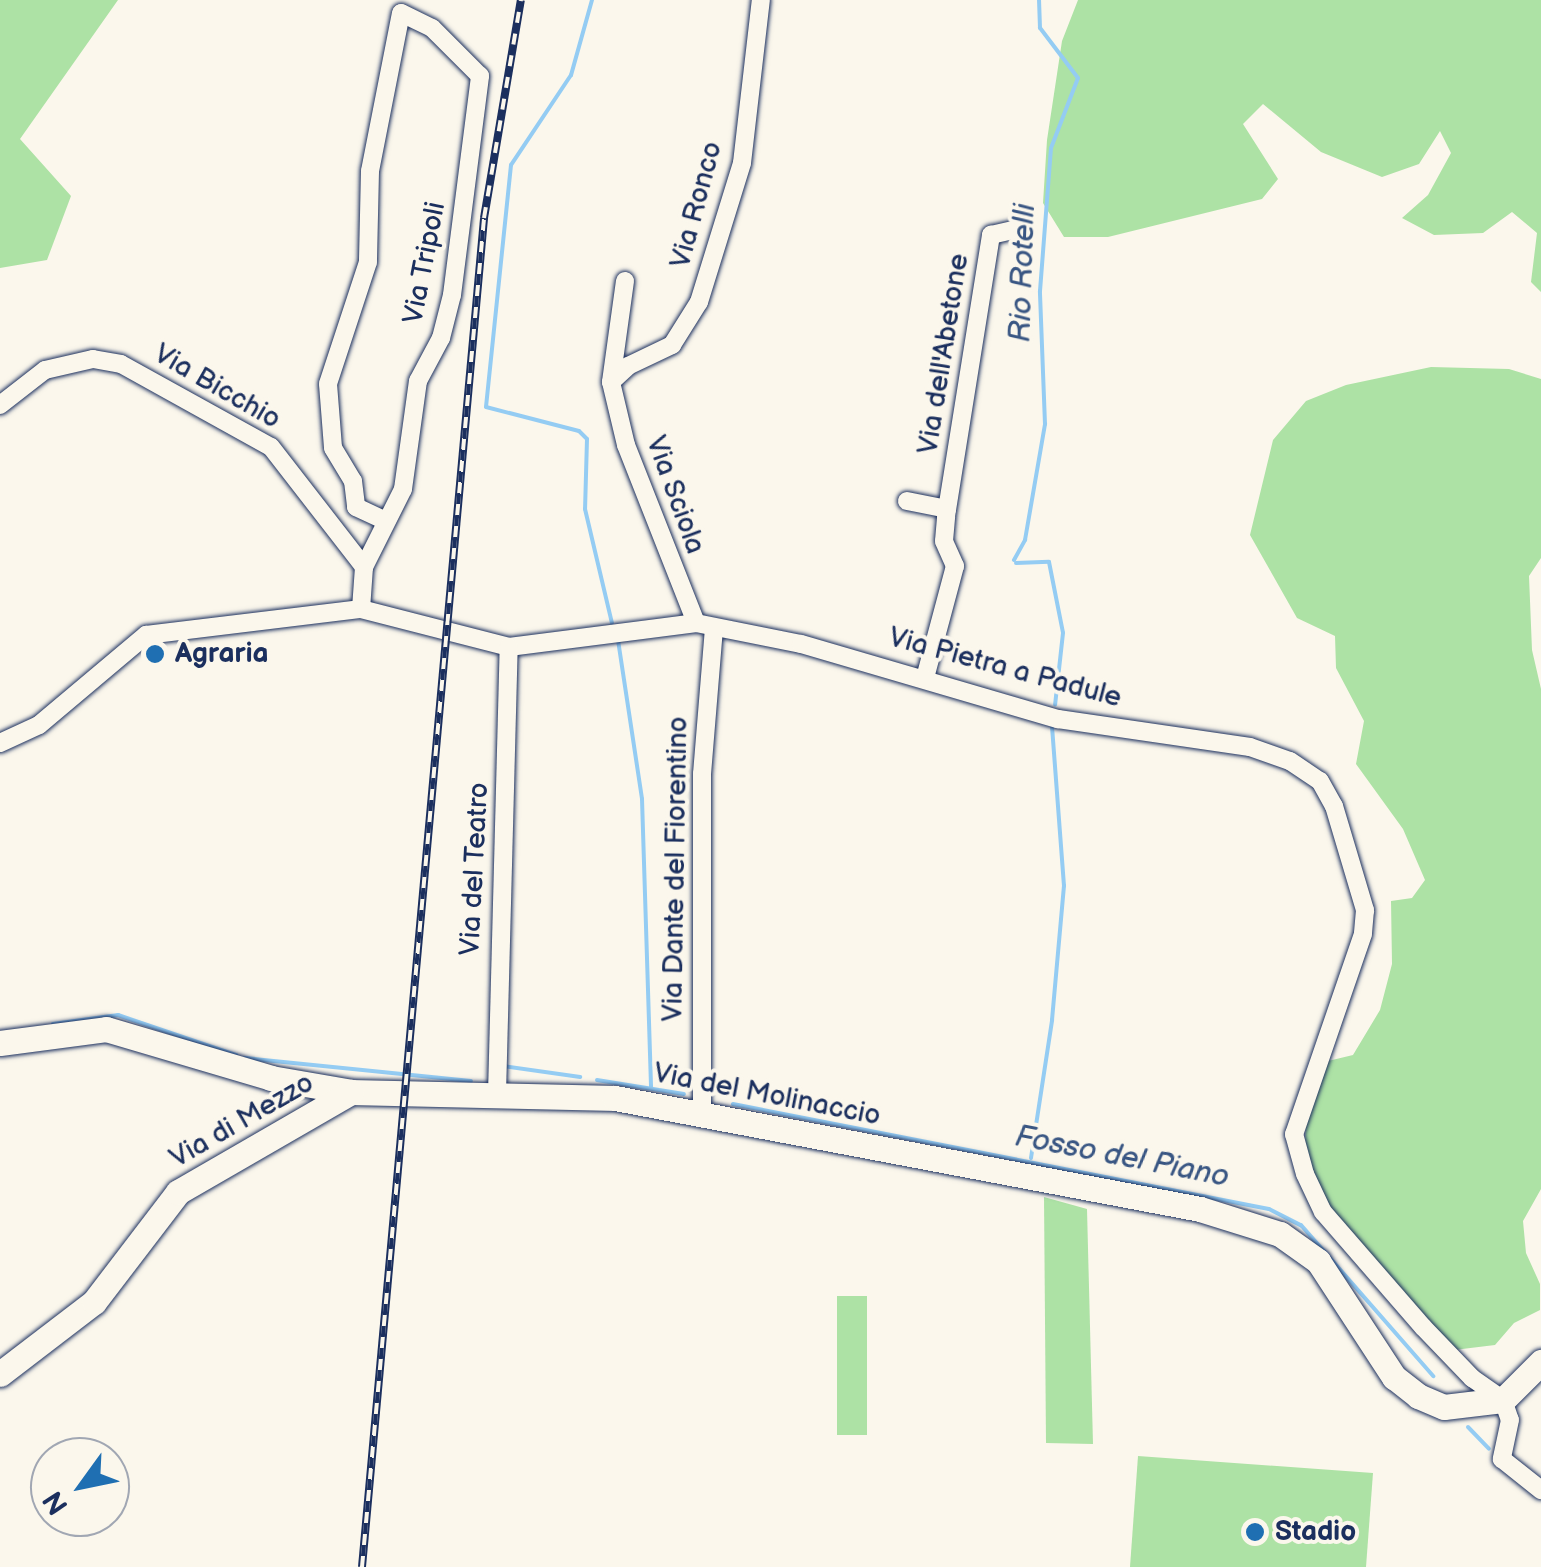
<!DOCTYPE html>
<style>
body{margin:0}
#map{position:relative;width:1541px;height:1567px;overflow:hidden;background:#fbf7ec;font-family:"Balsamiq Sans",sans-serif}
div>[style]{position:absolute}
.green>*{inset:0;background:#ade2a5;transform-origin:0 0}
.stream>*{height:4px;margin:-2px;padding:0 2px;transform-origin:2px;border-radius:2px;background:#94ccf3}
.roads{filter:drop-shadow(0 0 2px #1b2f5e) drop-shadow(0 0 2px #1b2f5e)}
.street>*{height:18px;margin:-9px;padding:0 9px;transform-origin:9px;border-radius:9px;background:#fbf7ec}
.secondary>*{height:25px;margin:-12.5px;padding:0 12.5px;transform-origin:12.5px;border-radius:12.5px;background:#fbf7ec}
.rail>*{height:8px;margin-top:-4px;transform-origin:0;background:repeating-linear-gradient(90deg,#fbf7ec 0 11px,#1b2f5e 0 22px);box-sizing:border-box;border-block:2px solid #1b2f5e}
.dots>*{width:28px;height:28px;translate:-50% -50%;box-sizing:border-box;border:5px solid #fbf7ec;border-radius:50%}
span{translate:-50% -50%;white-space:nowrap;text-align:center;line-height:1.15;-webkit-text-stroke:8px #fbf7ec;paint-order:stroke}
.street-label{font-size:28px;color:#1b2f5e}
.poi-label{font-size:28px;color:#1b2f5e;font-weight:700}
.left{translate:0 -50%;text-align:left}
.water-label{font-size:30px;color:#395683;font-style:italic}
.north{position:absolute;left:30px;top:1437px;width:100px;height:100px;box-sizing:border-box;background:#fbf7ec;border:2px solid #a1a7b3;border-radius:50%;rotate:237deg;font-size:28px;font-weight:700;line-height:40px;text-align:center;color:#1b2f5e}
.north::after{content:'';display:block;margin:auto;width:35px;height:45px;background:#1f6fb2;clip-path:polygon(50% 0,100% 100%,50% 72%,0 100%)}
</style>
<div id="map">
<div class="green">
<i style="clip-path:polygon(0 0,118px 0,20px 139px,71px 196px,47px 260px,0 268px)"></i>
<i style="clip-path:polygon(1078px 0,1541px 0,1541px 292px,1531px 282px,1537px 233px,1512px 212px,1483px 233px,1434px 235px,1402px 218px,1428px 195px,1451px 153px,1440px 131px,1419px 164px,1382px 177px,1321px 152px,1263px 104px,1243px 124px,1278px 179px,1262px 199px,1108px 237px,1064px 237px,1043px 203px,1047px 140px,1062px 41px)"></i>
<i style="clip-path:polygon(1431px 367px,1509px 369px,1541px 379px,1541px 558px,1529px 576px,1532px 650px,1541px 689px,1541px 1189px,1523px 1221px,1526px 1253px,1540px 1284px,1540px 1310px,1514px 1323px,1495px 1345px,1454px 1350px,1319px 1200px,1305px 1149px,1306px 1116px,1328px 1061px,1353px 1055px,1380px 1010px,1392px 964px,1391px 901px,1412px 898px,1425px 880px,1403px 829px,1356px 764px,1364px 721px,1336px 668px,1335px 636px,1297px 618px,1250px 535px,1273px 440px,1306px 401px,1346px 385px)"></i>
<i style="clip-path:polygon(1044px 1197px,1087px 1209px,1093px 1444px,1046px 1443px)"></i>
<i style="left:837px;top:1296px;width:30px;height:139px"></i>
<i style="clip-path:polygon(1138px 1456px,1373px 1473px,1366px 1567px,1130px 1567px)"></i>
</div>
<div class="stream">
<i style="left:592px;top:0;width:78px;rotate:105.6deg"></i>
<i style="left:571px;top:75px;width:108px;rotate:123.7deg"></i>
<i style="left:511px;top:165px;width:243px;rotate:95.9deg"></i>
<i style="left:486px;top:407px;width:96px;rotate:14.5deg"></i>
<i style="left:579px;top:431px;width:11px;rotate:45deg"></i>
<i style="left:587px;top:439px;width:70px;rotate:91.6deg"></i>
<i style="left:585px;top:509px;width:117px;rotate:76.7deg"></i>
<i style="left:1014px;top:560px;width:23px;rotate:-61deg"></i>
<i style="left:1025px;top:540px;width:118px;rotate:-80.2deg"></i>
<i style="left:1045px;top:424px;width:133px;rotate:-92.2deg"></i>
<i style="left:1040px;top:291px;width:143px;rotate:-85.6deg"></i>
<i style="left:1051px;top:148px;width:75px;rotate:-68.9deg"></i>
<i style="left:1078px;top:78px;width:63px;rotate:-127.2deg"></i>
<i style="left:1040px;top:28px;width:28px;rotate:-92deg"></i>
<i style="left:1016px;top:563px;width:33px;rotate:-2deg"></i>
<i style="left:1049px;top:562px;width:72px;rotate:78.8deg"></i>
<i style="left:1063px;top:633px;width:72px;rotate:96.3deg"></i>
<i style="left:618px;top:640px;width:161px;rotate:81.4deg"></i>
<i style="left:642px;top:799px;width:289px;rotate:88.2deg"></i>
<i style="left:53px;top:1024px;width:66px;rotate:-7.9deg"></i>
<i style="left:118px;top:1015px;width:125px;rotate:18.7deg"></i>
<i style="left:245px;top:1058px;width:227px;rotate:5.8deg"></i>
<i style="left:503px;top:1066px;width:78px;rotate:8.1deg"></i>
<i style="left:597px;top:1080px;width:88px;rotate:9.1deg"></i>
<i style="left:733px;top:1104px;width:546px;rotate:11.08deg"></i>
<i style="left:1269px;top:1209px;width:36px;rotate:27deg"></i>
<i style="left:1301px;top:1225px;width:201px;rotate:48.8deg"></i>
<i style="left:1031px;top:1158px;width:140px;rotate:-81.3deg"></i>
<i style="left:1052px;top:1020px;width:135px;rotate:-84.9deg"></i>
<i style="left:1064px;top:886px;width:161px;rotate:-94.3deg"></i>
<i style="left:1468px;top:1427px;width:30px;rotate:46deg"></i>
</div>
<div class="roads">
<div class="street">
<i style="left:625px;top:281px;width:102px;rotate:97.9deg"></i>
<i style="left:611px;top:382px;width:65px;rotate:76.6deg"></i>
<i style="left:626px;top:445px;width:191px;rotate:68.5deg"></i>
<i style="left:611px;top:382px;width:23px;rotate:-43deg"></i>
<i style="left:628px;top:366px;width:49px;rotate:-25.5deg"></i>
<i style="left:672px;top:345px;width:51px;rotate:-57.9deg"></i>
<i style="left:699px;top:302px;width:145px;rotate:-72.8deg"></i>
<i style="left:742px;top:163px;width:164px;rotate:-83.4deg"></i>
<i style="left:0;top:405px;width:57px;rotate:-37.9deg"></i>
<i style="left:45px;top:370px;width:49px;rotate:-12.9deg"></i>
<i style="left:93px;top:359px;width:28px;rotate:10deg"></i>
<i style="left:121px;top:364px;width:171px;rotate:29deg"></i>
<i style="left:271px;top:447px;width:152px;rotate:52.2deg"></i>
<i style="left:907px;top:501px;width:41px;rotate:11.3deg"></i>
<i style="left:361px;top:609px;width:42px;rotate:-85.9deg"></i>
<i style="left:364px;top:567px;width:87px;rotate:-63.4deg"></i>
<i style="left:403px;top:489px;width:109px;rotate:-82.1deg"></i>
<i style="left:418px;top:381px;width:49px;rotate:-61.9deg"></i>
<i style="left:441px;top:338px;width:44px;rotate:-75.7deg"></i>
<i style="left:452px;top:295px;width:221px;rotate:-82.7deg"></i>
<i style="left:480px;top:76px;width:68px;rotate:-135deg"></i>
<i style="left:432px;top:28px;width:34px;rotate:-154deg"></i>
<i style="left:401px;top:13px;width:161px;rotate:101.1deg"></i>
<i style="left:370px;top:171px;width:91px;rotate:91.3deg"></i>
<i style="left:368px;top:262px;width:128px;rotate:108.2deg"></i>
<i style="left:328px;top:384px;width:64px;rotate:85.5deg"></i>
<i style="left:333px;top:448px;width:39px;rotate:59deg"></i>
<i style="left:353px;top:481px;width:26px;rotate:83deg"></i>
<i style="left:356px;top:507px;width:31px;rotate:25deg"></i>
<i style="left:925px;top:678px;width:116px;rotate:-75deg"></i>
<i style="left:955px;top:566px;width:27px;rotate:-114deg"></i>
<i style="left:944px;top:541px;width:25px;rotate:-85deg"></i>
<i style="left:946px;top:516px;width:285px;rotate:-80.9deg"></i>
<i style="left:991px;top:235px;width:27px;rotate:-13deg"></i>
<i style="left:0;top:743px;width:43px;rotate:-24.8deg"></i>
<i style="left:39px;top:725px;width:140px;rotate:-40.1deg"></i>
<i style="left:146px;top:635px;width:217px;rotate:-6.9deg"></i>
<i style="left:361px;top:609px;width:153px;rotate:14.4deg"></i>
<i style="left:509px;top:647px;width:189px;rotate:-7.3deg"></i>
<i style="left:696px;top:623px;width:107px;rotate:11.3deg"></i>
<i style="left:801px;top:644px;width:268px;rotate:16.3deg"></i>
<i style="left:1058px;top:719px;width:194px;rotate:8.3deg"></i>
<i style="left:1250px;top:747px;width:42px;rotate:19.3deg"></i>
<i style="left:1290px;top:761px;width:36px;rotate:34deg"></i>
<i style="left:1320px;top:781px;width:29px;rotate:61deg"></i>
<i style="left:1334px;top:806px;width:109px;rotate:73.4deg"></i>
<i style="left:1365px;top:910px;width:24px;rotate:95deg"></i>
<i style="left:1363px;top:934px;width:212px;rotate:109deg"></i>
<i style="left:1294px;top:1134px;width:41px;rotate:74.6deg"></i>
<i style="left:1305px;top:1174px;width:42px;rotate:64.7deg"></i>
<i style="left:1323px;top:1212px;width:152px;rotate:49deg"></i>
<i style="left:1423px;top:1327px;width:71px;rotate:46.1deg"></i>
<i style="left:1472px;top:1378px;width:38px;rotate:35deg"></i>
<i style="left:1503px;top:1400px;width:21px;rotate:71deg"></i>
<i style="left:1510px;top:1420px;width:40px;rotate:102deg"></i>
<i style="left:1502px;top:1459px;width:50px;rotate:38.5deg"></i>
<i style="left:497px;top:1094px;width:447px;rotate:-88.5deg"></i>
<i style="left:702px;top:1110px;width:336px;rotate:-90deg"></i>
<i style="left:702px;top:774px;width:146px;rotate:-85.3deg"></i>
</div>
<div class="secondary">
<i style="left:0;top:1043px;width:107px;rotate:-7.5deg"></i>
<i style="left:106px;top:1029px;width:172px;rotate:16.5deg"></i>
<i style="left:271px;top:1078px;width:81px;rotate:9.9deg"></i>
<i style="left:351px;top:1092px;width:264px;rotate:1.3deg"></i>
<i style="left:615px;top:1098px;width:595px;rotate:10.74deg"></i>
<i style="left:1200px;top:1209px;width:84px;rotate:17.4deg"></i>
<i style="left:1280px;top:1234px;width:47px;rotate:35.4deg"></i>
<i style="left:1318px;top:1261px;width:139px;rotate:56.8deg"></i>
<i style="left:1394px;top:1377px;width:31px;rotate:38deg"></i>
<i style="left:1418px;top:1396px;width:28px;rotate:23deg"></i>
<i style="left:1444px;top:1407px;width:59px;rotate:-6.8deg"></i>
<i style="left:1503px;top:1400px;width:54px;rotate:-45deg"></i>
<i style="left:0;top:1374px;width:118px;rotate:-37.5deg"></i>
<i style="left:94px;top:1302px;width:138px;rotate:-52.6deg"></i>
<i style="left:178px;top:1192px;width:200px;rotate:-30deg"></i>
</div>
</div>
<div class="rail">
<i style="left:362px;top:1567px;width:1355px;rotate:-84.83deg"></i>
<i style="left:484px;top:218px;width:221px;rotate:-80.4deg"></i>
</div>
<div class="dots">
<i style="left:155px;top:654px;background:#1f6fb2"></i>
<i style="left:1255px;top:1532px;background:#1f6fb2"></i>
</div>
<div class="street-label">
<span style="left:697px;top:205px;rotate:-75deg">Via Ronco</span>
<span style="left:425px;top:263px;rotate:-79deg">Via Tripoli</span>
<span style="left:944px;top:354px;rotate:-81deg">Via dell'Abetone</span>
<span style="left:217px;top:387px;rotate:30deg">Via Bicchio</span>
<span style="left:675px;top:495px;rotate:70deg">Via Sciola</span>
<span style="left:1005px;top:668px;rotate:15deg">Via Pietra a Padule</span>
<span style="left:475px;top:869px;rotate:-87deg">Via del Teatro</span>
<span style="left:676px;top:869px;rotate:-89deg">Via Dante del Fiorentino</span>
<span style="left:767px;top:1095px;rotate:11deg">Via del Molinaccio</span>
<span style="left:242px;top:1121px;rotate:-30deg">Via di Mezzo</span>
</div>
<div class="poi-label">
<span class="left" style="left:175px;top:654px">Agraria</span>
<span class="left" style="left:1275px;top:1532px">Stadio</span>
</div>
<div class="water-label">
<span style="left:1023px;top:273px;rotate:-88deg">Rio Rotelli</span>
<span style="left:1122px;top:1157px;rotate:11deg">Fosso del Piano</span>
</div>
<div class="north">N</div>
</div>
